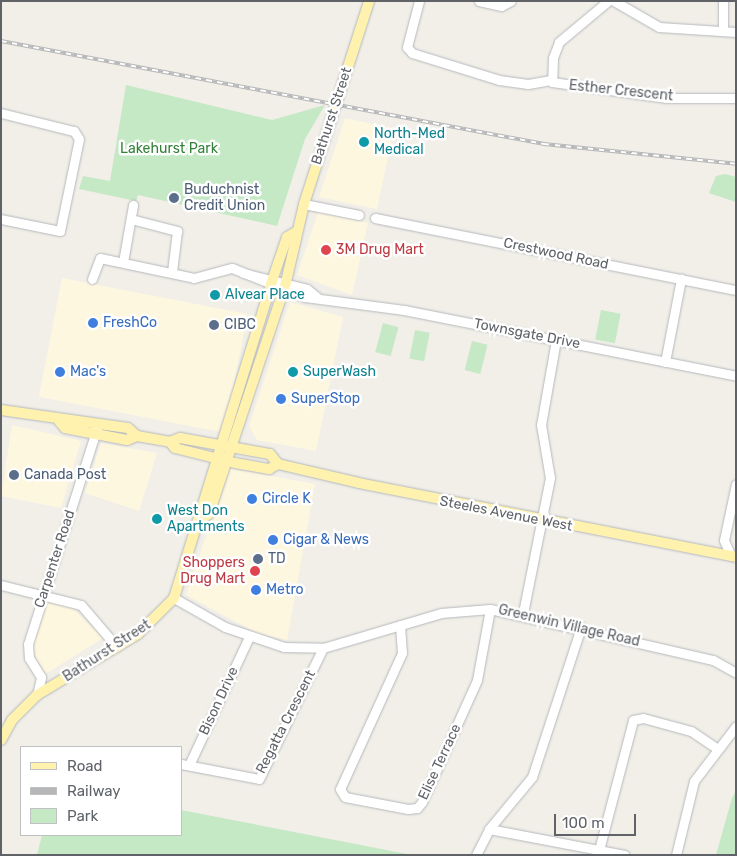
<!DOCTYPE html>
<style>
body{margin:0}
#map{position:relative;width:737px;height:856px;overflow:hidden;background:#f1efe8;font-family:Rubik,sans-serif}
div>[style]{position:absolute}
.commercial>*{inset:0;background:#fef7e0;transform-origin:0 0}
.green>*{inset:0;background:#c5e8c5;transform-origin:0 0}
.roads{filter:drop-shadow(0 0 1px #b5b8bc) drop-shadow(0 0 1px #b5b8bc)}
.minor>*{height:9px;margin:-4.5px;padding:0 4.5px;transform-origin:4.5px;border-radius:4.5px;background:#fff}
.major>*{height:10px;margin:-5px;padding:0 5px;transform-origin:5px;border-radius:5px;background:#fff2af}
.rail>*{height:4px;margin-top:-2px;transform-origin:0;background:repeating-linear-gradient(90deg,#fff 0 5.5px,#b6b7b8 0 11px);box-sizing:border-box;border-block:1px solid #b6b7b8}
.dots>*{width:14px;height:14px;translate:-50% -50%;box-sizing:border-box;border:2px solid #fff;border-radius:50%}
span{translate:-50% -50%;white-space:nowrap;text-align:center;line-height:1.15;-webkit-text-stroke:5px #fff;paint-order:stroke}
.street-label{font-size:14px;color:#5f6368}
.culture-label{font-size:14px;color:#0d838f}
.left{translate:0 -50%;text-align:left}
.park-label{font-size:14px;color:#348238}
.service-label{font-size:14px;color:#4e5e75}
.health-label{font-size:14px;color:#be3a42}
.right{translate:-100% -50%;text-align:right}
.shop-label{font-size:14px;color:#366cbe}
.frame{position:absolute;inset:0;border:2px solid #5f6368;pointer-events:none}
.legend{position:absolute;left:20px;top:746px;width:162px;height:90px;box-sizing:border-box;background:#fff;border:1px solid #bfc1c3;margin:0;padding:6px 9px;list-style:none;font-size:15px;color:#5f6368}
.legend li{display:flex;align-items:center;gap:10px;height:25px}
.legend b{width:25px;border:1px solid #bfc1c3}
.scale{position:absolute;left:554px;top:814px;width:82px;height:22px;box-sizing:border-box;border:2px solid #5f6368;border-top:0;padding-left:6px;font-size:15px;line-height:18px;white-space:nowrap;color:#5f6368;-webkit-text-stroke:4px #fff;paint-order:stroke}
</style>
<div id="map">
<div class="commercial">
<i style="clip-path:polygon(345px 118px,394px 129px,377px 209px,319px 197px)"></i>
<i style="clip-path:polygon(318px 212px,368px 223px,352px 295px,297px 275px)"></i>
<i style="left:62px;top:278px;width:189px;height:121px;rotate:11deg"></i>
<i style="clip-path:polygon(290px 302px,343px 317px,316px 451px,257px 440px,249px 426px)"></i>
<i style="clip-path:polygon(12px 425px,81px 441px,61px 508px,1px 496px)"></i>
<i style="clip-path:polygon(101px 443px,157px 453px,139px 511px,85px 493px)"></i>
<i style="clip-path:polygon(229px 468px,315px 484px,287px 640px,257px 633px,186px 595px)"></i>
<i style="clip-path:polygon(48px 600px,71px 607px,103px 638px,45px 674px,31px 649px)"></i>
</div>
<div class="green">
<i style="clip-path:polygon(126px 85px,272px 120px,325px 105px,305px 139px,277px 226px,138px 195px,136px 201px,79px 189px,83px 176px,110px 181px)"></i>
<i style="clip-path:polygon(725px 174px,736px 177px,736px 202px,709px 193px,716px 176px)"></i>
<i style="left:601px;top:310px;width:20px;height:30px;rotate:11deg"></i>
<i style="left:383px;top:323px;width:16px;height:30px;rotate:15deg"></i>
<i style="left:415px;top:330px;width:15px;height:29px;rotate:11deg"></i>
<i style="left:472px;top:341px;width:16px;height:30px;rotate:14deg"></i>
<i style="clip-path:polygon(736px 791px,736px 855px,716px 855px,732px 798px)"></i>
<i style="clip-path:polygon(181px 810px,412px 855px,37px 855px,42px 835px,181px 835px)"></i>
</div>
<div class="roads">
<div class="minor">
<i style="left:419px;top:1px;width:48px;rotate:104.6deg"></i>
<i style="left:407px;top:47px;width:8px;rotate:50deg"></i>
<i style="left:412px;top:53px;width:91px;rotate:17.2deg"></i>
<i style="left:499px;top:80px;width:29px;rotate:8deg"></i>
<i style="left:528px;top:84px;width:23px;rotate:-10deg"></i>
<i style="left:479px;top:1px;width:23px;rotate:13deg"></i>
<i style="left:501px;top:6px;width:11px;rotate:-27deg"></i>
<i style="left:608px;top:1px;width:64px;rotate:140.1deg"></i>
<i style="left:559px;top:42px;width:17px;rotate:111deg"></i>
<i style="left:553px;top:58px;width:24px;rotate:92deg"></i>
<i style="left:552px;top:82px;width:116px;rotate:7.9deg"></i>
<i style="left:667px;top:98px;width:69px"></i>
<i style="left:614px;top:1px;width:52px;rotate:30deg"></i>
<i style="left:659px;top:27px;width:77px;rotate:3.7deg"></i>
<i style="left:723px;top:1px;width:30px;rotate:90deg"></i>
<i style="left:1px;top:113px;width:75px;rotate:13.9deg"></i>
<i style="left:74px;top:131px;width:9px;rotate:58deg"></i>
<i style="left:79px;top:139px;width:94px;rotate:101.7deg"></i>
<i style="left:60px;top:231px;width:60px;rotate:-168.5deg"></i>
<i style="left:304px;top:204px;width:56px;rotate:11.3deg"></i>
<i style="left:375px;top:218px;width:368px;rotate:11.3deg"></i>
<i style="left:131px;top:219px;width:48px;rotate:14.6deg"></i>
<i style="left:177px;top:231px;width:41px;rotate:97deg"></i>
<i style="left:123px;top:262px;width:58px;rotate:-80deg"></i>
<i style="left:243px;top:273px;width:66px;rotate:14deg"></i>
<i style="left:307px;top:289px;width:13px;rotate:39deg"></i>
<i style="left:92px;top:279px;width:22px;rotate:-69deg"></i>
<i style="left:100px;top:258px;width:96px;rotate:12deg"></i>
<i style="left:194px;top:278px;width:39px;rotate:-15deg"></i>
<i style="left:232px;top:268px;width:79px;rotate:21.7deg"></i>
<i style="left:305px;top:297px;width:100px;rotate:7.5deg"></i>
<i style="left:404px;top:310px;width:338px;rotate:11.2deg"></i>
<i style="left:665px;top:362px;width:85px;rotate:-79.1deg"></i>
<i style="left:731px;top:556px;width:17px;rotate:-114deg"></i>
<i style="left:724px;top:540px;width:57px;rotate:-77.9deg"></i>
<i style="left:1px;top:585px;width:82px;rotate:14deg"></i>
<i style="left:81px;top:605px;width:55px;rotate:49.4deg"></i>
<i style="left:174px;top:598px;width:59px;rotate:29.6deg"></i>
<i style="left:225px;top:627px;width:62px;rotate:18.7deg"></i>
<i style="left:284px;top:647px;width:39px;rotate:1deg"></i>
<i style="left:323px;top:648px;width:123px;rotate:-16.5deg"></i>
<i style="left:441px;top:613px;width:49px;rotate:-4.7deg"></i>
<i style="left:490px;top:609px;width:229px;rotate:12.9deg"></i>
<i style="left:713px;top:660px;width:26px;rotate:29deg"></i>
<i style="left:523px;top:613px;width:138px;rotate:-78.7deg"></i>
<i style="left:550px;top:478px;width:54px;rotate:-99.6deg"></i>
<i style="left:541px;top:425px;width:86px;rotate:-80deg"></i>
<i style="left:400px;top:625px;width:28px;rotate:86deg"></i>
<i style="left:402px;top:653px;width:149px;rotate:114.5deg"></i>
<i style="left:340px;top:789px;width:9px;rotate:58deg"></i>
<i style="left:345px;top:797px;width:64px;rotate:10.8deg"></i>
<i style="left:408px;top:809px;width:9px;rotate:-6deg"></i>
<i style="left:417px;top:808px;width:8px;rotate:-50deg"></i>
<i style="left:422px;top:802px;width:134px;rotate:-65.7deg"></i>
<i style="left:477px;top:680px;width:72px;rotate:-79.6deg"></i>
<i style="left:37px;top:695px;width:18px;rotate:-77deg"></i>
<i style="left:41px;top:677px;width:22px;rotate:-122deg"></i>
<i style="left:29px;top:658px;width:14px;rotate:-94deg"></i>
<i style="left:28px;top:644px;width:227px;rotate:-72.3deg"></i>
<i style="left:181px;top:764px;width:79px;rotate:10.9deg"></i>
<i style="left:259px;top:779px;width:146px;rotate:-64deg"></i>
<i style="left:189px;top:765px;width:141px;rotate:-64.9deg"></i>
<i style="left:489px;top:829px;width:138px;rotate:10.8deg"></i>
<i style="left:599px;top:850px;width:134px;rotate:-75.3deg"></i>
<i style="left:633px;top:720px;width:10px;rotate:-11deg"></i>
<i style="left:643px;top:718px;width:50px;rotate:15.2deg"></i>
<i style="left:691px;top:731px;width:30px;rotate:34deg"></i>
<i style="left:476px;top:855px;width:29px;rotate:-63deg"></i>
<i style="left:489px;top:829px;width:67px;rotate:-50.4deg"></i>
<i style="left:532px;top:777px;width:158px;rotate:-71.9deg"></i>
<i style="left:676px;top:855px;width:76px;rotate:-76.3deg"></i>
<i style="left:694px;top:781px;width:69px;rotate:-52.6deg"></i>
</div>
<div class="major">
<i style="left:1px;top:410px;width:128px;rotate:8.1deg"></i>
<i style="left:128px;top:428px;width:12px;rotate:42deg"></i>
<i style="left:59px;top:421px;width:9px;rotate:49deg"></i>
<i style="left:65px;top:428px;width:63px;rotate:11deg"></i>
<i style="left:127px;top:440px;width:11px;rotate:-22deg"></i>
<i style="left:137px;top:436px;width:34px;rotate:10deg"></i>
<i style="left:170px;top:442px;width:8px;rotate:50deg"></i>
<i style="left:175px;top:448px;width:62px;rotate:14deg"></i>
<i style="left:235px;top:463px;width:35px;rotate:10deg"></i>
<i style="left:269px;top:469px;width:10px;rotate:-29deg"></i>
<i style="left:170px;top:442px;width:11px;rotate:-22deg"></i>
<i style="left:180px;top:438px;width:91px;rotate:10.1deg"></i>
<i style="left:270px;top:454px;width:13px;rotate:51deg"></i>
<i style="left:278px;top:464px;width:83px;rotate:13.2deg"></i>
<i style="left:359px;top:483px;width:384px;rotate:11.1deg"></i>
<i style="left:201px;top:519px;width:9px;rotate:-32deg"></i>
<i style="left:209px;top:514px;width:244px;rotate:-71.6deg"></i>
<i style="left:286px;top:282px;width:80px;rotate:-77deg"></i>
<i style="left:304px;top:204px;width:213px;rotate:-72.2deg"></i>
<i style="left:1px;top:740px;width:23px;rotate:-61deg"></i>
<i style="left:12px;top:720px;width:35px;rotate:-45deg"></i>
<i style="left:37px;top:695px;width:118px;rotate:-31.1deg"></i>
<i style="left:138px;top:634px;width:51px;rotate:-45deg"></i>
<i style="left:174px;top:598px;width:335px;rotate:-72.8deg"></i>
<i style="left:273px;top:278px;width:43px;rotate:-71.1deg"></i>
<i style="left:287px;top:237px;width:10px;rotate:-29deg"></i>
</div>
</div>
<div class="rail">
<i style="left:1px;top:41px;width:553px;rotate:10.74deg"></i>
<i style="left:544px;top:144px;width:193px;rotate:5.9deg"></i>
</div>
<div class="dots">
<i style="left:364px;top:142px;background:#0f9aa8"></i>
<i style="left:174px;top:198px;background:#5c6f8a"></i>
<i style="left:326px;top:250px;background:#e0444e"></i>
<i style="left:215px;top:295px;background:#0f9aa8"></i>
<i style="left:93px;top:323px;background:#3f7fe0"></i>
<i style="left:214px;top:325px;background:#5c6f8a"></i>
<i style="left:60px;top:372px;background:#3f7fe0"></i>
<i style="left:293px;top:372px;background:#0f9aa8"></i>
<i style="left:281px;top:399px;background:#3f7fe0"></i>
<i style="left:14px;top:475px;background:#5c6f8a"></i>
<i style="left:252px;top:499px;background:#3f7fe0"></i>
<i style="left:157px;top:519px;background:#0f9aa8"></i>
<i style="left:273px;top:540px;background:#3f7fe0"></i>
<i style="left:258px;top:559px;background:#5c6f8a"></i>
<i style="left:255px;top:571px;background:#e0444e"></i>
<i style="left:256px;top:590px;background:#3f7fe0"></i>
</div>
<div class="street-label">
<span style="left:621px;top:91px;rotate:6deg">Esther Crescent</span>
<span style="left:332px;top:116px;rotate:-72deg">Bathurst Street</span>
<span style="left:556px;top:254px;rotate:12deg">Crestwood Road</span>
<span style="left:527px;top:334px;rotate:11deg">Townsgate Drive</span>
<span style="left:506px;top:514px;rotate:11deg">Steeles Avenue West</span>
<span style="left:55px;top:559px;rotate:-72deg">Carpenter Road</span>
<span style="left:569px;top:626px;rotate:13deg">Greenwin Village Road</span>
<span style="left:107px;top:651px;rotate:-33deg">Bathurst Street</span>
<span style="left:219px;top:701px;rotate:-65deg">Bison Drive</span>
<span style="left:286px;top:722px;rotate:-63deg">Regatta Crescent</span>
<span style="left:440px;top:762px;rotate:-65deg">Elise Terrace</span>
</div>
<div class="culture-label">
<span class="left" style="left:374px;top:142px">North-Med<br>Medical</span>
<span class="left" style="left:225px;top:295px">Alvear Place</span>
<span class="left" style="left:303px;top:372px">SuperWash</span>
<span class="left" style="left:167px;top:519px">West Don<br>Apartments</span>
</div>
<div class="park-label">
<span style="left:169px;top:149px">Lakehurst Park</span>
</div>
<div class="service-label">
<span class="left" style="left:184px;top:198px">Buduchnist<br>Credit Union</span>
<span class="left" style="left:224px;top:325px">CIBC</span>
<span class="left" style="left:24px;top:475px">Canada Post</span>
<span class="left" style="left:268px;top:559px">TD</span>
</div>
<div class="health-label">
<span class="left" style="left:336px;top:250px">3M Drug Mart</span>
<span class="right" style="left:245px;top:571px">Shoppers<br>Drug Mart</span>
</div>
<div class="shop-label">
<span class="left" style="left:103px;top:323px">FreshCo</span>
<span class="left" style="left:70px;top:372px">Mac's</span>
<span class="left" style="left:291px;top:399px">SuperStop</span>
<span class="left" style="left:262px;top:499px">Circle K</span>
<span class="left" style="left:283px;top:540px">Cigar &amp; News</span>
<span class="left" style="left:266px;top:590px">Metro</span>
</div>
<div class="frame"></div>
<ul class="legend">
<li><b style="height:6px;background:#fff2af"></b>Road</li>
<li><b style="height:6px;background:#b6b7b8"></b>Railway</li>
<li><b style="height:14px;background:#c5e8c5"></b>Park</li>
</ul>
<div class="scale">100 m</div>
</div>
